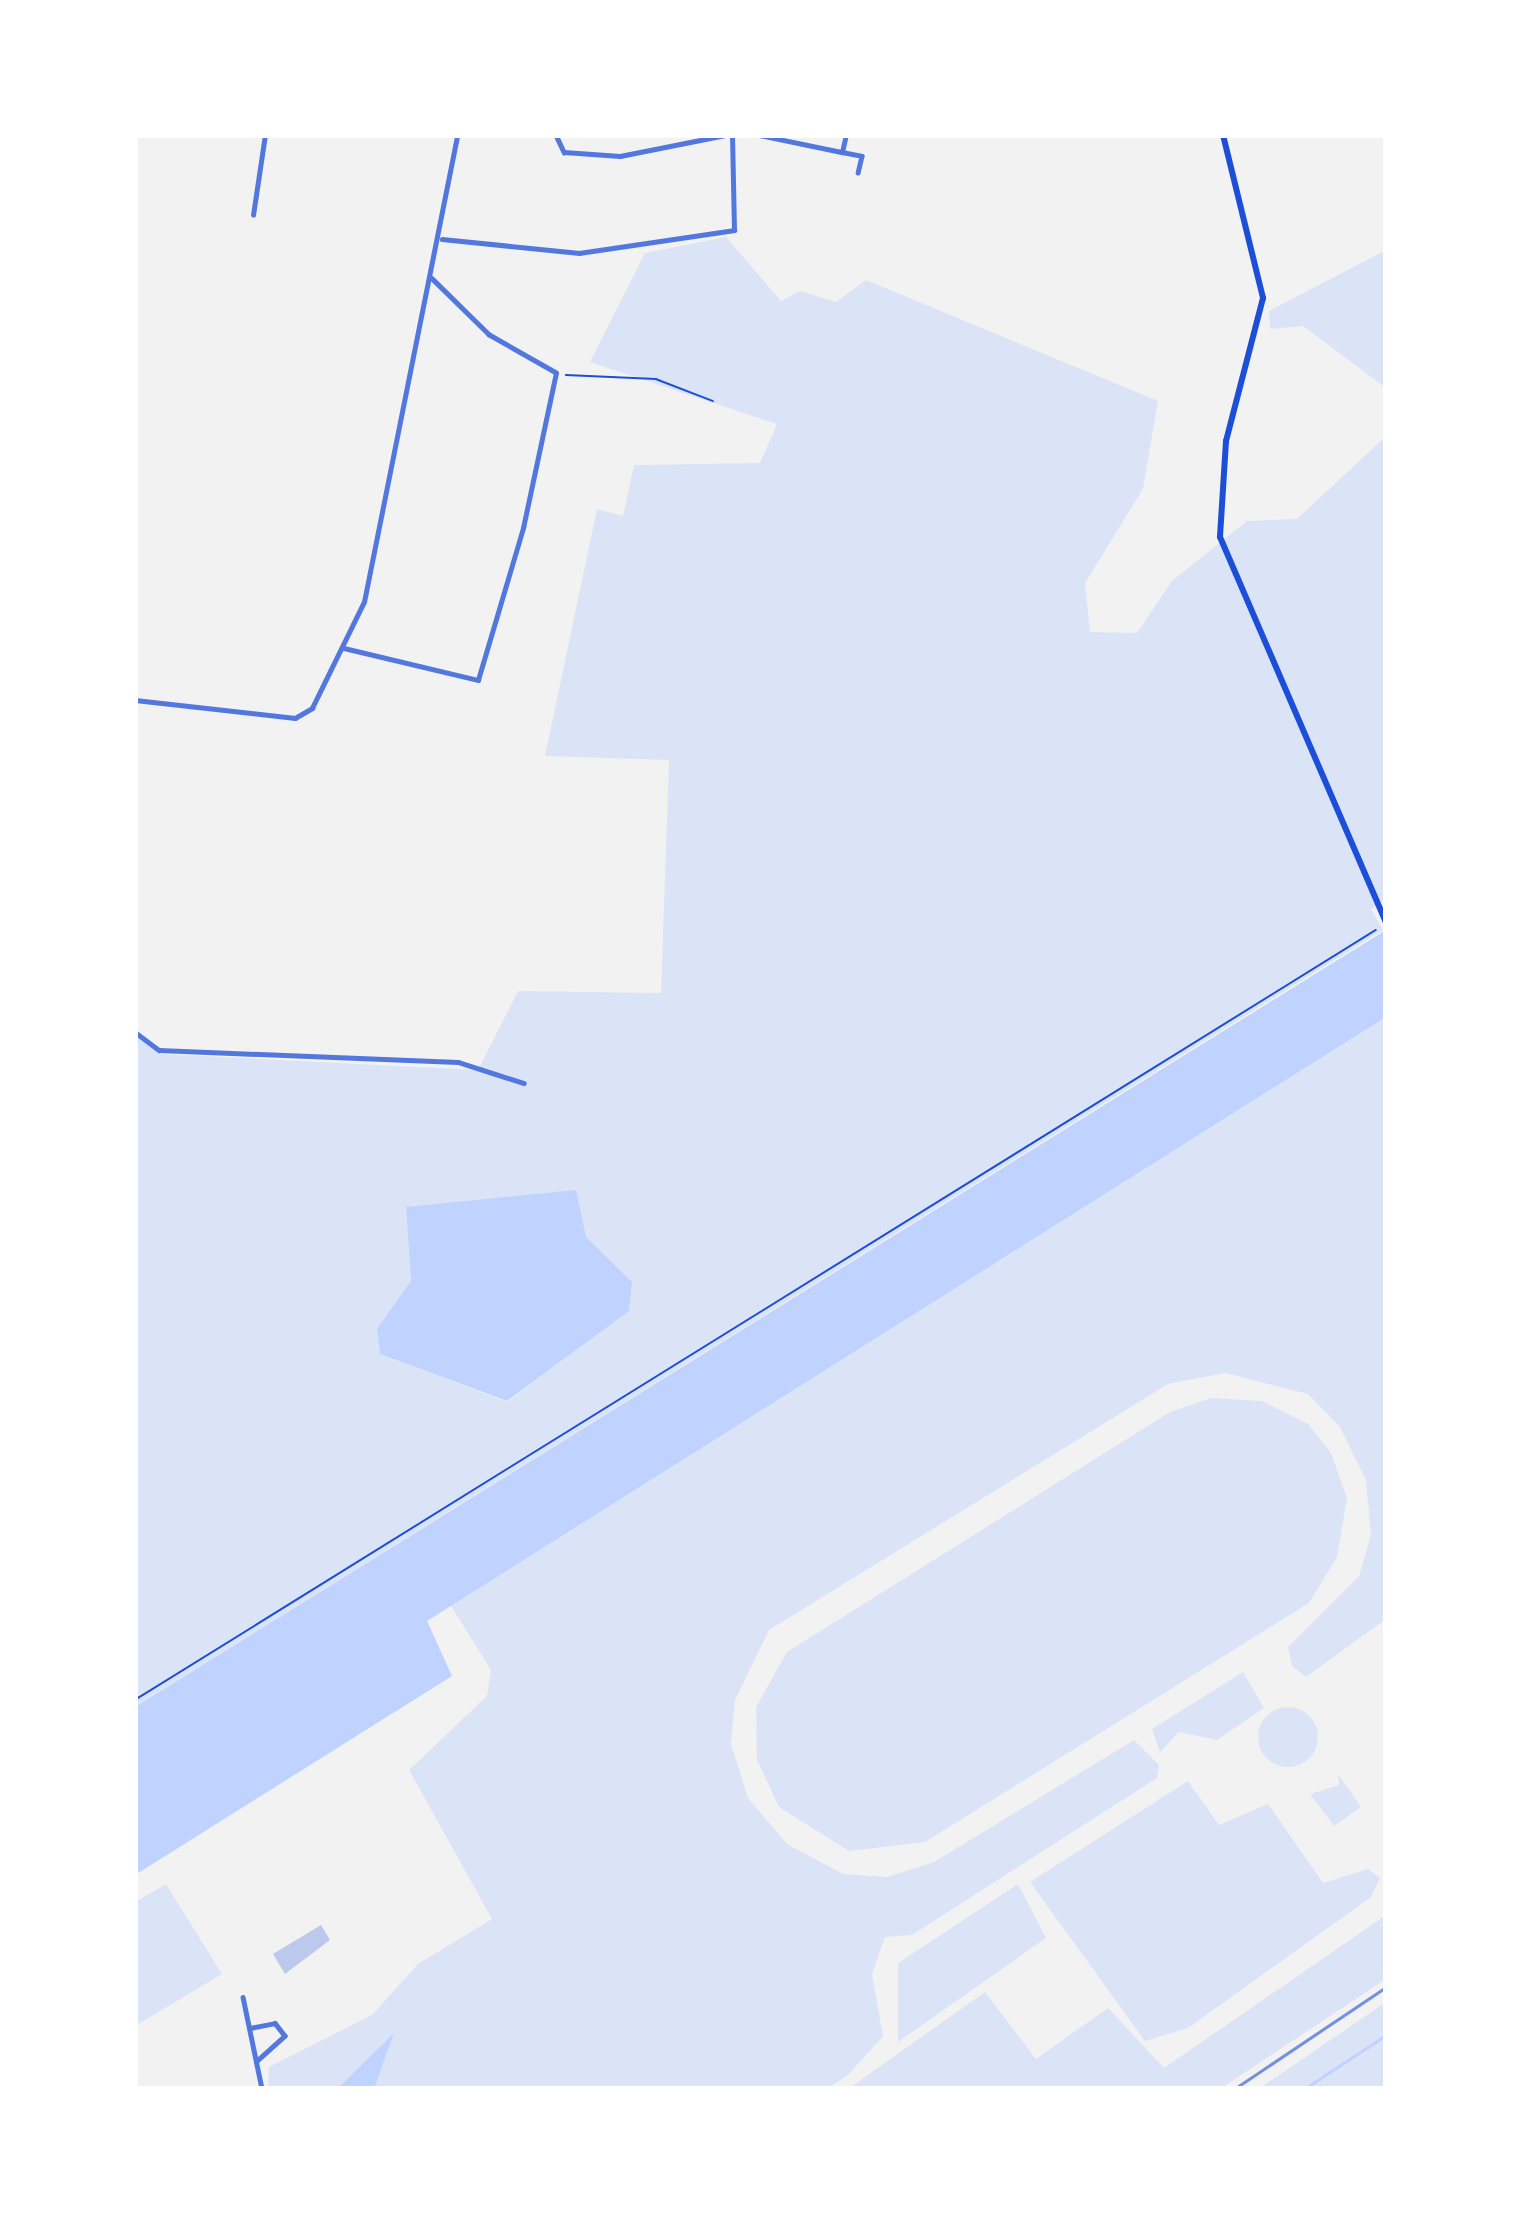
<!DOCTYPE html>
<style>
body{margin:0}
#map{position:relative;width:1521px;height:2224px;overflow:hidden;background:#f2f2f2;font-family:Roboto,sans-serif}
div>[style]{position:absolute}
.green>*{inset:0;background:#dbe4f7}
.round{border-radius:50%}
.water>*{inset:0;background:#bfd3fe}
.stream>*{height:3px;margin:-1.5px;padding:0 1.5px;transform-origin:1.5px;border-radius:1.5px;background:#bfd3fe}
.building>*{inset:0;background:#bdc9ec}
.path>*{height:1.5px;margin:-0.75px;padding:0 0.75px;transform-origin:0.75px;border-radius:0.75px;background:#1d4ed8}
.minor>*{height:4.5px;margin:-2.25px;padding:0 2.25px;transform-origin:2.25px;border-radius:2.25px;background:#5277de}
.secondary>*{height:6px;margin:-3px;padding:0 3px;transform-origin:3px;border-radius:3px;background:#1d4ed8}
.rail>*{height:3px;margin:-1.5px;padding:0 1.5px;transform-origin:1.5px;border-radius:1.5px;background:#7290e2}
span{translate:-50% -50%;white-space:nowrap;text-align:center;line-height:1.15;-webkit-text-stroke:9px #fff;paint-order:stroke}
.frame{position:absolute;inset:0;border:138px solid #fff;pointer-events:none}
</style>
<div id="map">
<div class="green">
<i style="clip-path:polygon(evenodd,726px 237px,781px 301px,800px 291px,836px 302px,866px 280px,1158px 401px,1143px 489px,1085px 583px,1090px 632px,1137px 633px,1172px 581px,1247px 521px,1297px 519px,1386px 436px,1386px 899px,1371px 909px,1383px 930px,135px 1707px,135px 1036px,161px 1054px,478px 1070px,518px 991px,661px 993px,669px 760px,545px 756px,597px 509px,623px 516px,634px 465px,760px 463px,777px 424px,590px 362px,645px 253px,726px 237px,406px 1208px,586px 1237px,631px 1282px,629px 1310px,507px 1402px,380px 1354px,378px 1329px,411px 1281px,406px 1208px)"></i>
<i style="clip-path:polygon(1386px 250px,1386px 388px,1303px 326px,1270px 329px,1269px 311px)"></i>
<i style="clip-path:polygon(1386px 1017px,1386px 1619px,1306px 1677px,1292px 1666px,1288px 1647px,1359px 1576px,1371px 1535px,1366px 1480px,1340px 1427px,1308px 1394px,1225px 1373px,1168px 1384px,769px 1630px,735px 1700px,731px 1744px,748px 1798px,787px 1844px,843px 1874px,887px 1877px,934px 1862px,1134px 1740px,1159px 1765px,1157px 1778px,912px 1935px,885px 1937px,872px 1974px,883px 2036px,849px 2074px,827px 2089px,374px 2089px,393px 2035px,340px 2086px,268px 2089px,269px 2067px,372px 2015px,418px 1964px,492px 1919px,409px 1770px,487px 1696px,491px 1670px,451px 1606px)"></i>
<i style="clip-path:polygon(1211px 1398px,1262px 1401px,1308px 1424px,1331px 1453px,1347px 1498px,1337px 1557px,1309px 1603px,925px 1842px,849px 1851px,779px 1807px,757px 1760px,756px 1707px,787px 1652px,1170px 1412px)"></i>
<i style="clip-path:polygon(1243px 1672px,1264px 1708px,1217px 1740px,1179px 1732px,1160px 1752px,1152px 1729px)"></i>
<i class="round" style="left:1258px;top:1707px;width:60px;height:60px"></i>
<i style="clip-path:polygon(1338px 1774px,1361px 1807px,1334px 1826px,1310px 1794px,1339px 1785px)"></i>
<i style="clip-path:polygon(1188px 1781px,1219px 1825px,1268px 1804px,1323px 1883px,1368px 1869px,1380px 1878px,1371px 1897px,1188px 2028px,1145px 2041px,1030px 1882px)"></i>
<i style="clip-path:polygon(166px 1884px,222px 1974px,135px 2026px,135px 1902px)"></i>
<i style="clip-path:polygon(1018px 1884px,1046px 1938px,898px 2042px,898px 1963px)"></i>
<i style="clip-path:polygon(1386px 1915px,1386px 1979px,1220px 2089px,848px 2089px,985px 1992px,1036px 2059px,1108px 2008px,1164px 2068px)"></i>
<i style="clip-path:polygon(1386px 2002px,1386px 2089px,1260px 2089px,1260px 2088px)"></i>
</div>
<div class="water">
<i style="clip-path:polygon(1386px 930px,1386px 1017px,427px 1621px,452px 1676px,135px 1875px,135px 1707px)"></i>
<i style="clip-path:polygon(576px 1190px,586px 1237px,632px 1282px,629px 1311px,507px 1401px,380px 1354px,377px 1329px,411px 1281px,406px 1207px)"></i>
<i style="clip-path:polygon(394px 2033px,374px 2089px,325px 2089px,340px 2086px)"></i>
</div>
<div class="stream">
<i style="left:1384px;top:869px;width:3px;rotate:-45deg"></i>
<i style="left:1304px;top:2089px;width:98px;rotate:-33.4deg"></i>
</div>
<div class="building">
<i style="clip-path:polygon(321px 1925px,330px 1940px,285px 1974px,273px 1954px)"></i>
</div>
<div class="path">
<i style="left:566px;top:375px;width:90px;rotate:2.5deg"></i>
<i style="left:656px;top:379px;width:61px;rotate:21.1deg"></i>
<i style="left:135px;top:1700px;width:1460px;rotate:-31.82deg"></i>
</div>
<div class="minor">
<i style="left:759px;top:135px;width:85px;rotate:11.6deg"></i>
<i style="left:842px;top:152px;width:17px;rotate:-77deg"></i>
<i style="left:557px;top:137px;width:17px;rotate:65deg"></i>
<i style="left:564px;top:152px;width:56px;rotate:4.1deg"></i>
<i style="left:620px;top:156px;width:107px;rotate:-11.3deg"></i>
<i style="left:842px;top:152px;width:20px;rotate:11deg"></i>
<i style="left:862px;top:156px;width:17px;rotate:103deg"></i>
<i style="left:253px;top:215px;width:81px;rotate:-81.5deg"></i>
<i style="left:442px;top:239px;width:138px;rotate:5.8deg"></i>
<i style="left:579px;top:253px;width:157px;rotate:-8.4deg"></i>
<i style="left:734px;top:230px;width:95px;rotate:-91.2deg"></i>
<i style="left:344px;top:648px;width:138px;rotate:13.4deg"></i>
<i style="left:478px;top:680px;width:159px;rotate:-73.5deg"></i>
<i style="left:523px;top:528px;width:158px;rotate:-78deg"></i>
<i style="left:556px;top:373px;width:77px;rotate:-150.4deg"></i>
<i style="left:489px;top:335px;width:80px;rotate:-135.5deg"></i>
<i style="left:135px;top:700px;width:161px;rotate:6.4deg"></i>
<i style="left:295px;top:718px;width:20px;rotate:-30deg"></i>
<i style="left:312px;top:708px;width:118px;rotate:-63.9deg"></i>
<i style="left:364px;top:602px;width:476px;rotate:-78.7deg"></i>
<i style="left:135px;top:1032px;width:30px;rotate:37deg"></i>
<i style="left:159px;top:1050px;width:299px;rotate:2.3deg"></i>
<i style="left:458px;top:1062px;width:69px;rotate:17.7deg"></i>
<i style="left:243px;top:1997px;width:94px;rotate:78.3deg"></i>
<i style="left:250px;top:2028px;width:25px;rotate:-11deg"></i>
<i style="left:275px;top:2023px;width:16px;rotate:52deg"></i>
<i style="left:285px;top:2036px;width:38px;rotate:138deg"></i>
</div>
<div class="secondary">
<i style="left:1223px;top:135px;width:168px;rotate:76.2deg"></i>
<i style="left:1263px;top:298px;width:148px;rotate:104.5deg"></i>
<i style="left:1226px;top:441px;width:96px;rotate:93.6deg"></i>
<i style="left:1220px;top:537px;width:420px;rotate:66.7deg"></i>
</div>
<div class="rail">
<i style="left:1234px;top:2089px;width:183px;rotate:-33.9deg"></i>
</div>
<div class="frame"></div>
</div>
